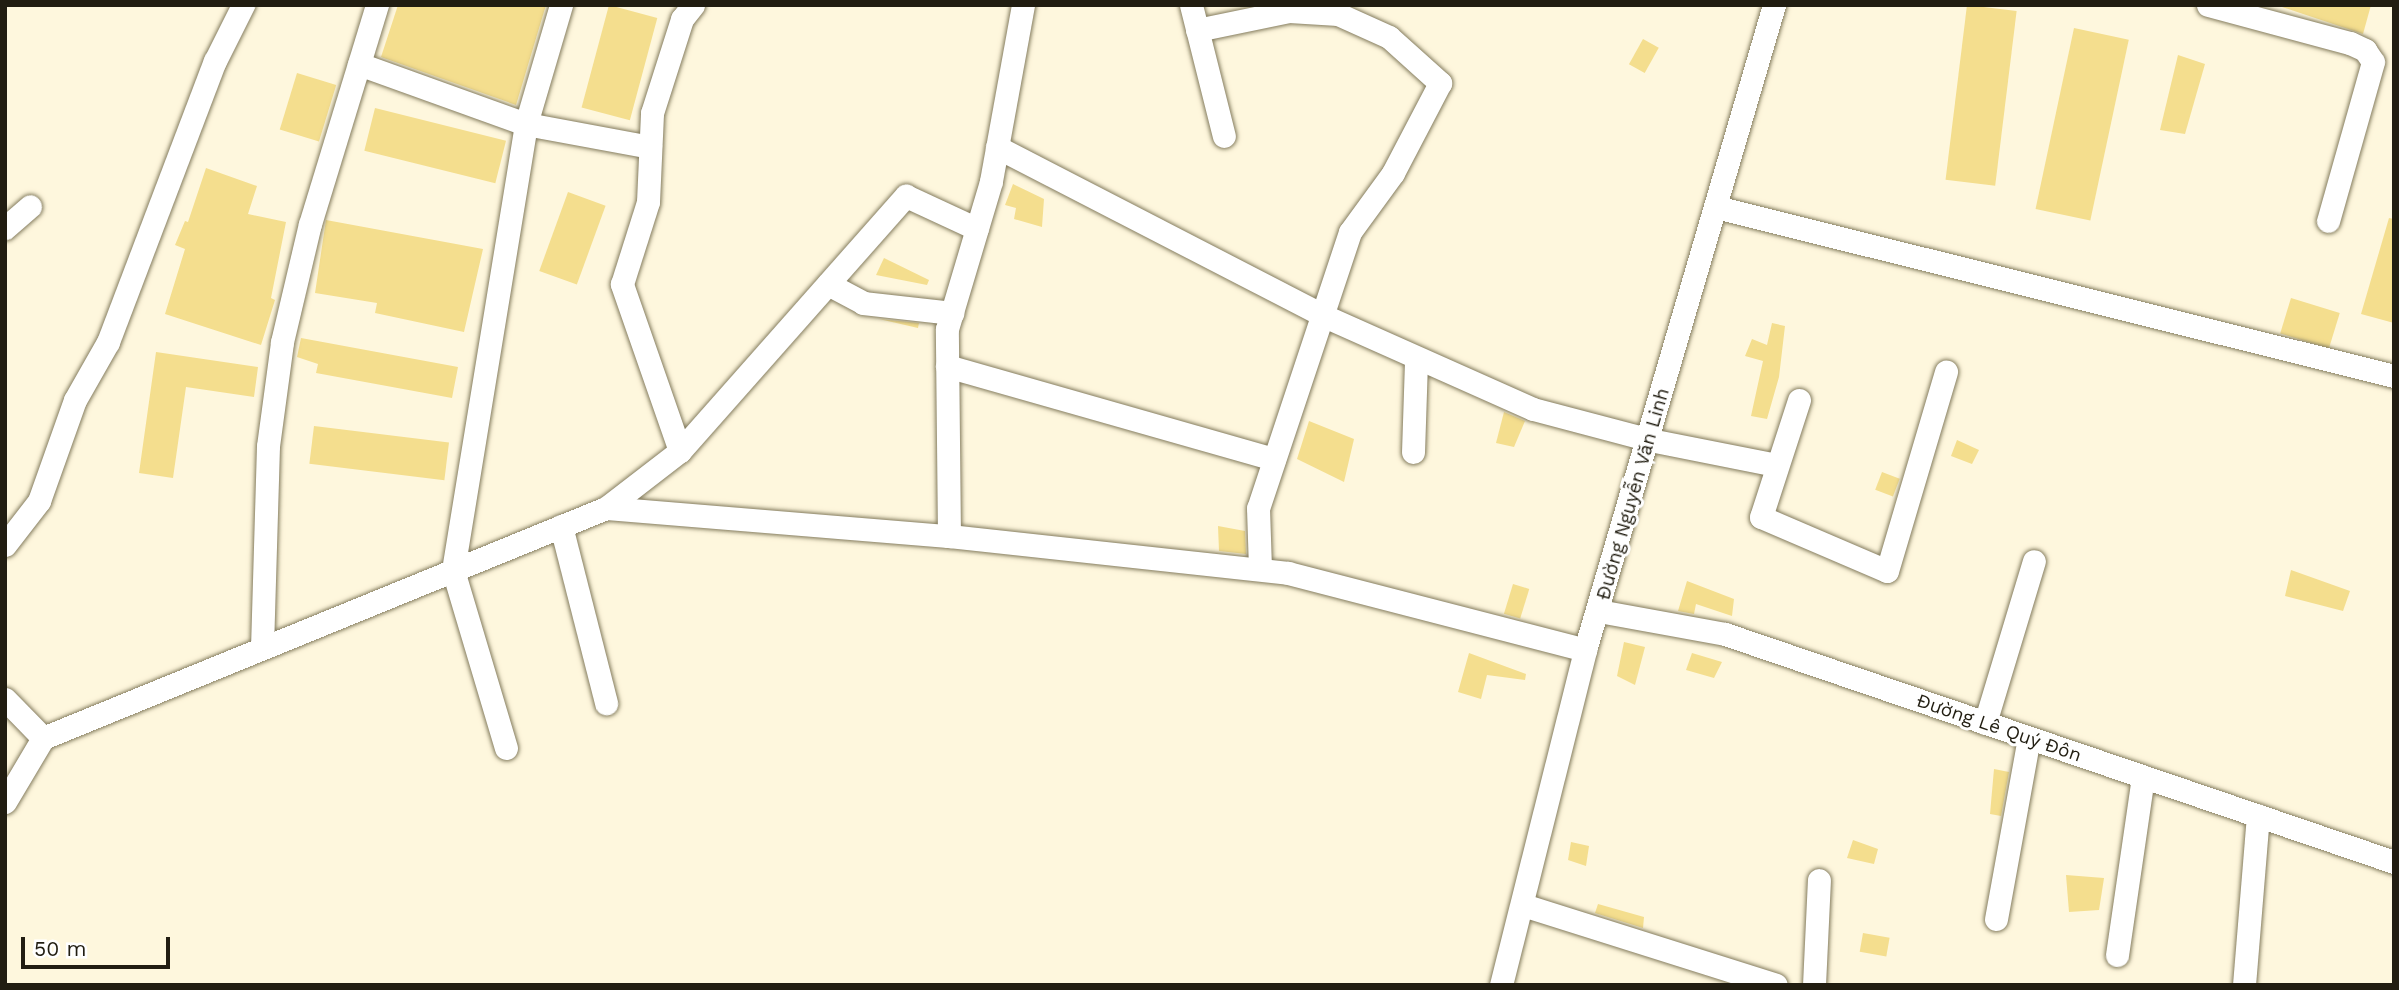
<!DOCTYPE html>
<meta charset="utf-8">
<style>
body{margin:0}
#map{position:relative;width:2399px;height:990px;overflow:hidden;background:#fef7dd;font-family:"Work Sans",sans-serif}
div>[style]{position:absolute}
.building>*{inset:0;background:#f4de8e;transform-origin:0 0}
.roads{filter:drop-shadow(0 0 2px #847c5e) drop-shadow(0 0 2px #847c5e)}
.minor>*{height:23px;margin:-11.5px;padding:0 11.5px;transform-origin:11.5px;border-radius:11.5px;background:#fff}
span{translate:-50% -50%;white-space:nowrap;text-align:center;line-height:1.15;-webkit-text-stroke:6px #fff;paint-order:stroke}
.street-label{font-size:19px;color:#211d11}
.frame{position:absolute;inset:0;border:7px solid #211d11;pointer-events:none}
.scale{position:absolute;left:21px;top:937px;width:149px;height:32px;box-sizing:border-box;border:4px solid #211d11;border-top:0;padding-left:9px;font-size:21px;line-height:24px;white-space:nowrap;color:#211d11;-webkit-text-stroke:5px #fff;paint-order:stroke}
</style>
<div id="map">
<div class="building">
<i style="clip-path:polygon(398px 5px,546px 5px,516px 105px,381px 57px)"></i>
<i style="left:609px;top:5px;width:50px;height:106px;rotate:15deg"></i>
<i style="left:1967px;top:5px;width:50px;height:176px;rotate:7deg"></i>
<i style="clip-path:polygon(2276px 5px,2371px 5px,2363px 34px)"></i>
<i style="left:2074px;top:28px;width:56px;height:185px;rotate:12deg"></i>
<i style="left:1643px;top:39px;width:18px;height:29px;rotate:29deg"></i>
<i style="clip-path:polygon(2178px 55px,2205px 64px,2185px 134px,2160px 130px)"></i>
<i style="left:297px;top:73px;width:41px;height:59px;rotate:17deg"></i>
<i style="left:375px;top:108px;width:135px;height:44px;rotate:14deg"></i>
<i style="clip-path:polygon(206px 168px,257px 186px,248px 214px,286px 222px,271px 298px,275px 300px,261px 345px,165px 314px,185px 249px,175px 245px,185px 221px,188px 222px)"></i>
<i style="clip-path:polygon(1013px 184px,1044px 199px,1042px 227px,1014px 219px,1016px 208px,1005px 205px)"></i>
<i style="left:568px;top:192px;width:40px;height:84px;rotate:20deg"></i>
<i style="clip-path:polygon(2389px 218px,2394px 219px,2394px 323px,2361px 314px)"></i>
<i style="clip-path:polygon(326px 220px,483px 249px,464px 332px,375px 313px,377px 303px,315px 293px)"></i>
<i style="clip-path:polygon(884px 258px,929px 280px,927px 285px,876px 275px)"></i>
<i style="left:2291px;top:298px;width:51px;height:37px;rotate:17deg"></i>
<i style="clip-path:polygon(879px 319px,919px 323px,918px 328px)"></i>
<i style="clip-path:polygon(1772px 323px,1785px 326px,1779px 377px,1767px 419px,1751px 416px,1763px 361px,1745px 356px,1752px 339px,1767px 345px)"></i>
<i style="clip-path:polygon(301px 338px,458px 367px,452px 398px,316px 373px,318px 364px,297px 357px)"></i>
<i style="clip-path:polygon(156px 352px,258px 367px,254px 397px,186px 387px,173px 478px,139px 473px)"></i>
<i style="clip-path:polygon(1504px 412px,1525px 421px,1514px 447px,1496px 443px)"></i>
<i style="clip-path:polygon(1309px 421px,1354px 439px,1344px 482px,1297px 459px)"></i>
<i style="left:314px;top:426px;width:136px;height:38px;rotate:7deg"></i>
<i style="clip-path:polygon(1957px 440px,1979px 450px,1972px 464px,1951px 456px)"></i>
<i style="left:1882px;top:472px;width:19px;height:19px;rotate:21deg"></i>
<i style="clip-path:polygon(1218px 526px,1245px 531px,1246px 554px,1219px 551px)"></i>
<i style="clip-path:polygon(2291px 570px,2350px 591px,2343px 611px,2285px 596px)"></i>
<i style="clip-path:polygon(1687px 581px,1734px 599px,1732px 616px,1696px 604px,1694px 614px,1678px 611px)"></i>
<i style="left:1513px;top:584px;width:17px;height:31px;rotate:17deg"></i>
<i style="clip-path:polygon(1624px 642px,1645px 647px,1635px 685px,1617px 676px)"></i>
<i style="clip-path:polygon(1469px 653px,1526px 674px,1525px 680px,1487px 675px,1481px 699px,1458px 692px)"></i>
<i style="clip-path:polygon(1692px 653px,1722px 662px,1714px 678px,1686px 670px)"></i>
<i style="clip-path:polygon(1994px 769px,2009px 772px,2001px 816px,1990px 814px)"></i>
<i style="clip-path:polygon(1853px 840px,1878px 849px,1874px 864px,1847px 858px)"></i>
<i style="clip-path:polygon(1571px 842px,1589px 846px,1586px 866px,1568px 860px)"></i>
<i style="clip-path:polygon(2066px 875px,2104px 878px,2099px 910px,2069px 912px)"></i>
<i style="clip-path:polygon(1598px 904px,1644px 917px,1643px 928px,1595px 913px)"></i>
<i style="left:1863px;top:933px;width:27px;height:19px;rotate:10deg"></i>
</div>
<div class="roads">
<div class="minor">
<i style="left:1191px;top:5px;width:135px;rotate:75.9deg"></i>
<i style="left:2208px;top:5px;width:147px;rotate:15deg"></i>
<i style="left:2350px;top:43px;width:17px;rotate:25deg"></i>
<i style="left:2365px;top:50px;width:14px;rotate:56deg"></i>
<i style="left:2373px;top:62px;width:165px;rotate:105.8deg"></i>
<i style="left:1197px;top:30px;width:94px;rotate:-11.7deg"></i>
<i style="left:1289px;top:11px;width:49px;rotate:3.5deg"></i>
<i style="left:1338px;top:14px;width:56px;rotate:24.3deg"></i>
<i style="left:1389px;top:37px;width:69px;rotate:42deg"></i>
<i style="left:1440px;top:83px;width:102px;rotate:117.6deg"></i>
<i style="left:1393px;top:173px;width:73px;rotate:126.1deg"></i>
<i style="left:1350px;top:232px;width:291px;rotate:108.4deg"></i>
<i style="left:1258px;top:508px;width:61px;rotate:88.1deg"></i>
<i style="left:359px;top:64px;width:177px;rotate:19.8deg"></i>
<i style="left:526px;top:124px;width:126px;rotate:10.5deg"></i>
<i style="left:997px;top:147px;width:366px;rotate:27.3deg"></i>
<i style="left:1322px;top:315px;width:231px;rotate:24deg"></i>
<i style="left:1533px;top:409px;width:121px;rotate:14.8deg"></i>
<i style="left:1650px;top:440px;width:128px;rotate:11.2deg"></i>
<i style="left:1716px;top:207px;width:699px;rotate:14deg"></i>
<i style="left:5px;top:228px;width:33px;rotate:-41deg"></i>
<i style="left:828px;top:284px;width:40px;rotate:28deg"></i>
<i style="left:863px;top:303px;width:90px;rotate:6.4deg"></i>
<i style="left:947px;top:366px;width:340px;rotate:15.9deg"></i>
<i style="left:1799px;top:400px;width:123px;rotate:108deg"></i>
<i style="left:1761px;top:517px;width:137px;rotate:23.2deg"></i>
<i style="left:1887px;top:571px;width:208px;rotate:-73.5deg"></i>
<i style="left:680px;top:451px;width:177px;rotate:-109.2deg"></i>
<i style="left:622px;top:284px;width:86px;rotate:-72.4deg"></i>
<i style="left:648px;top:202px;width:89px;rotate:-87.4deg"></i>
<i style="left:652px;top:113px;width:99px;rotate:-72.3deg"></i>
<i style="left:682px;top:19px;width:18px;rotate:-52deg"></i>
<i style="left:1413px;top:452px;width:91px;rotate:-88.1deg"></i>
<i style="left:606px;top:508px;width:93px;rotate:-37.6deg"></i>
<i style="left:680px;top:451px;width:341px;rotate:-48.5deg"></i>
<i style="left:906px;top:196px;width:78px;rotate:24.9deg"></i>
<i style="left:561px;top:526px;width:183px;rotate:75.7deg"></i>
<i style="left:949px;top:536px;width:207px;rotate:-90.6deg"></i>
<i style="left:947px;top:329px;width:154px;rotate:-73.4deg"></i>
<i style="left:991px;top:181px;width:179px;rotate:-79.7deg"></i>
<i style="left:5px;top:545px;width:56px;rotate:-52.3deg"></i>
<i style="left:39px;top:501px;width:107px;rotate:-70.4deg"></i>
<i style="left:75px;top:400px;width:67px;rotate:-60.4deg"></i>
<i style="left:108px;top:342px;width:301px;rotate:-69.2deg"></i>
<i style="left:215px;top:61px;width:63px;rotate:-63.4deg"></i>
<i style="left:1599px;top:611px;width:128px;rotate:10.3deg"></i>
<i style="left:1725px;top:634px;width:707px;rotate:18.82deg"></i>
<i style="left:262px;top:648px;width:202px;rotate:-88.3deg"></i>
<i style="left:268px;top:446px;width:105px;rotate:-82.3deg"></i>
<i style="left:282px;top:342px;width:121px;rotate:-76.7deg"></i>
<i style="left:310px;top:224px;width:229px;rotate:-73deg"></i>
<i style="left:5px;top:699px;width:54px;rotate:45.7deg"></i>
<i style="left:1985px;top:723px;width:169px;rotate:-73.2deg"></i>
<i style="left:506px;top:748px;width:186px;rotate:-106.6deg"></i>
<i style="left:453px;top:570px;width:452px;rotate:-80.7deg"></i>
<i style="left:526px;top:124px;width:124px;rotate:-73.6deg"></i>
<i style="left:5px;top:802px;width:74px;rotate:-59.3deg"></i>
<i style="left:43px;top:738px;width:608px;rotate:-22.22deg"></i>
<i style="left:606px;top:508px;width:344px;rotate:4.7deg"></i>
<i style="left:949px;top:536px;width:341px;rotate:6.2deg"></i>
<i style="left:1288px;top:573px;width:307px;rotate:14.5deg"></i>
<i style="left:1523px;top:905px;width:265px;rotate:17.5deg"></i>
<i style="left:1996px;top:919px;width:184px;rotate:-79.7deg"></i>
<i style="left:2117px;top:955px;width:180px;rotate:-81.7deg"></i>
<i style="left:1501px;top:985px;width:345px;rotate:-75.9deg"></i>
<i style="left:1585px;top:650px;width:672px;rotate:-73.67deg"></i>
<i style="left:1814px;top:985px;width:105px;rotate:-87.3deg"></i>
<i style="left:2244px;top:985px;width:170px;rotate:-85.3deg"></i>
</div>
</div>
<div class="street-label">
<span style="left:1633px;top:494px;rotate:-74deg">Đường Nguyễn Văn Linh</span>
<span style="left:1999px;top:728px;rotate:19deg">Đường Lê Quý Đôn</span>
</div>
<div class="frame"></div>
<div class="scale">50 m</div>
</div>
